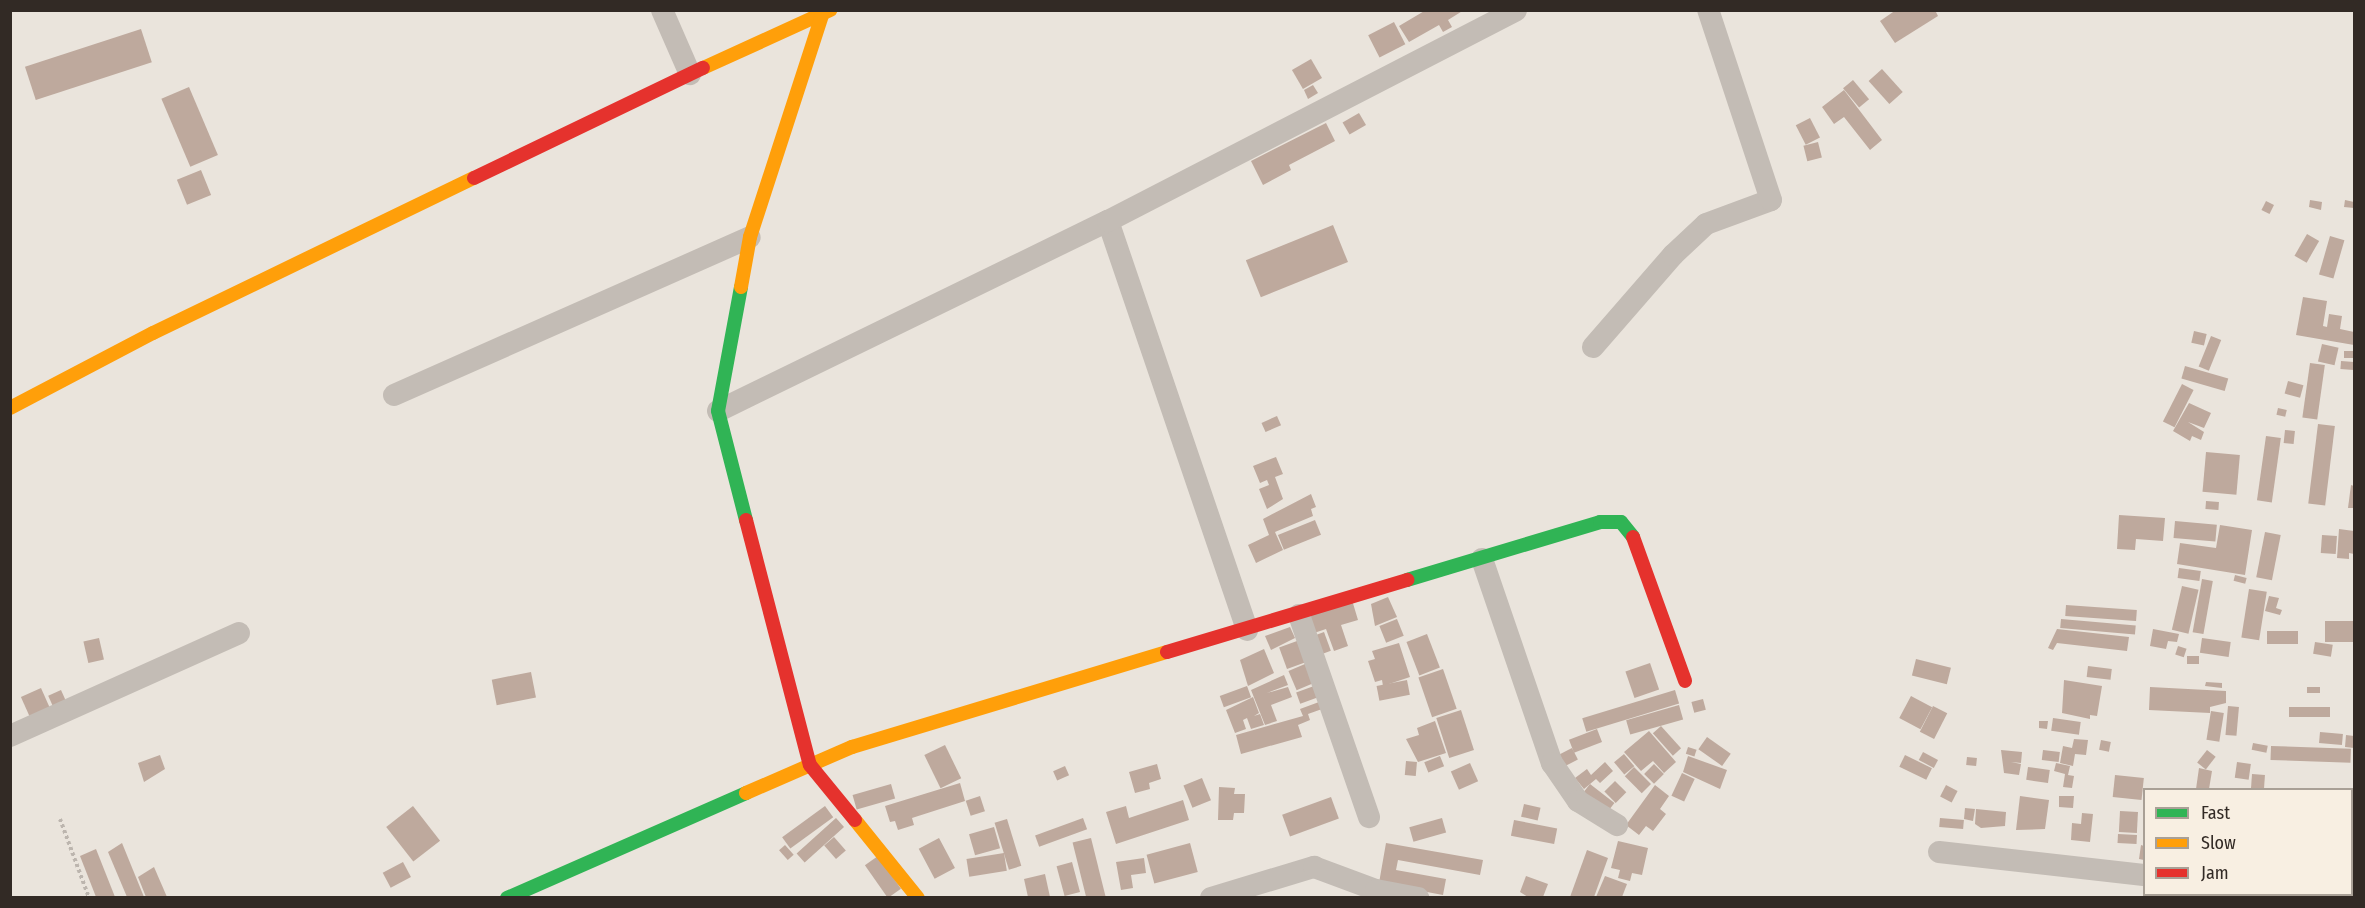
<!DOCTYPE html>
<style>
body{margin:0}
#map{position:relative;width:2365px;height:908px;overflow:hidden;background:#eae4dc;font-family:"Fira Sans Condensed",sans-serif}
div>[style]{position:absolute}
.building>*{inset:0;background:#bea99d;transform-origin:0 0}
.path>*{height:4px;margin-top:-2px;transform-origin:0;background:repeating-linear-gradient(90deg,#bcb5ae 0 3px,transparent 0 6px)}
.street>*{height:22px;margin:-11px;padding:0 11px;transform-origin:11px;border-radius:11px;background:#c3bcb5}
.fast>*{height:14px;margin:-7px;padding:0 7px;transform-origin:7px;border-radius:7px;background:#30b455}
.slow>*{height:14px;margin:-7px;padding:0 7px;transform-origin:7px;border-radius:7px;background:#ff9f0a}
.jam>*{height:14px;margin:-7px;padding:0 7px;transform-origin:7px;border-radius:7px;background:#e5322d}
span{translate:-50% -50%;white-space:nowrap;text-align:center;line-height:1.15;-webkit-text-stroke:4.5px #f8efe2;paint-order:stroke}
.frame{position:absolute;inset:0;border:12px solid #322a25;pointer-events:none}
.legend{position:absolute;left:2143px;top:788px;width:210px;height:108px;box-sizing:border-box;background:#f8efe2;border:2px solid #a9a096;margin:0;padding:8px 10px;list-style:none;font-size:18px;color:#322a25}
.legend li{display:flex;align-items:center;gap:12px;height:30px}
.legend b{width:30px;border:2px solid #a9a096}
</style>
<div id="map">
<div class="building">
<i style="clip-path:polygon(1426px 10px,1464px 10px,1448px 20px,1452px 27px,1443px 32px,1439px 25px,1409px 42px,1399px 26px)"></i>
<i style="clip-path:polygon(1896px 10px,1935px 10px,1938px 16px,1895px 43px,1880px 21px)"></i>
<i style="left:1394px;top:22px;width:25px;height:29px;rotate:63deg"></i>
<i style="left:141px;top:29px;width:35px;height:122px;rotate:72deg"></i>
<i style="left:1311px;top:59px;width:22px;height:22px;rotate:60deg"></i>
<i style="left:1882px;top:69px;width:31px;height:18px;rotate:48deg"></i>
<i style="left:1853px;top:80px;width:25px;height:13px;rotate:50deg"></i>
<i style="clip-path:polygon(1313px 85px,1318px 93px,1308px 99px,1304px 90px)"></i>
<i style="left:189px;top:87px;width:74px;height:30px;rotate:67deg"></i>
<i style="clip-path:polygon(1844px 90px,1882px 140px,1870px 150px,1844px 117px,1834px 124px,1822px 107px)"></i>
<i style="left:1359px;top:113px;width:14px;height:19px;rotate:60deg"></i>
<i style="left:1810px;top:118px;width:22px;height:16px;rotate:63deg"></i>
<i style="clip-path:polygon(1326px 123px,1335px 141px,1289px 165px,1291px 170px,1263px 185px,1251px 161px)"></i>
<i style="left:1818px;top:142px;width:16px;height:15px;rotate:76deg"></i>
<i style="left:201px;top:170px;width:27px;height:26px;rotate:68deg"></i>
<i style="clip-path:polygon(2310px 200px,2322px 202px,2321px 210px,2309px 207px)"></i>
<i style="clip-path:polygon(2345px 200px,2354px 202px,2354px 208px,2344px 207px)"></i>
<i style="left:2266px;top:201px;width:9px;height:10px;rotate:27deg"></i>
<i style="left:1333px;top:225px;width:40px;height:94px;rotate:68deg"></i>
<i style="left:2307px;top:234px;width:14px;height:25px;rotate:30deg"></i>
<i style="left:2330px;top:236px;width:15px;height:40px;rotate:16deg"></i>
<i style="clip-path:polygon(2303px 297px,2327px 301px,2323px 326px,2327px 327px,2329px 314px,2342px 316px,2340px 329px,2354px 332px,2354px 345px,2296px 335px)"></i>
<i style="left:2194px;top:331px;width:13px;height:12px;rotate:13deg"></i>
<i style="left:2211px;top:336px;width:11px;height:33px;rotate:22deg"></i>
<i style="left:2322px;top:344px;width:17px;height:18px;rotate:13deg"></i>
<i style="left:2344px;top:351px;width:10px;height:7px"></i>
<i style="left:2341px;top:361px;width:13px;height:8px;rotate:4deg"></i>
<i style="left:2310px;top:363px;width:15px;height:55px;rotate:8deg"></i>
<i style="left:2185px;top:366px;width:45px;height:13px;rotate:16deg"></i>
<i style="left:2288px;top:381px;width:16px;height:13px;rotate:15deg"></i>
<i style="left:2182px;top:384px;width:13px;height:42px;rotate:27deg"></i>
<i style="clip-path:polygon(2189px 403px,2211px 413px,2204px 428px,2188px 422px,2204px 432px,2201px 440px,2192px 436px,2190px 441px,2173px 431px)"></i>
<i style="left:2278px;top:408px;width:9px;height:7px;rotate:13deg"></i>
<i style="left:1277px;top:416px;width:10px;height:17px;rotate:66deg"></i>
<i style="left:2318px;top:424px;width:17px;height:80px;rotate:7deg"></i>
<i style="left:2285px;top:430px;width:10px;height:13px;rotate:6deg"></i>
<i style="left:2266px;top:436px;width:15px;height:65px;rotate:8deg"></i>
<i style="left:2206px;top:452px;width:34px;height:40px;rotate:5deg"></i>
<i style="clip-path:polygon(1276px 457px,1283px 474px,1275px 477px,1283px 499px,1267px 509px,1259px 489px,1269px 485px,1267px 480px,1260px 483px,1253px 466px)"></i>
<i style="clip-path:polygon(2351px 485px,2354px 486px,2354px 508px,2348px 508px)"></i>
<i style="clip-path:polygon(1311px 494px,1316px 507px,1311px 509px,1313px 516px,1275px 532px,1283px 550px,1256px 563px,1248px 545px,1269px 535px,1263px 519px)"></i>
<i style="left:2206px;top:501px;width:13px;height:8px;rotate:4deg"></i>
<i style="clip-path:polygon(2119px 515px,2165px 518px,2163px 541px,2136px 539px,2135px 550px,2117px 549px)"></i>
<i style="left:1315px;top:520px;width:16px;height:40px;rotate:68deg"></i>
<i style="left:2175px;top:521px;width:42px;height:17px;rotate:5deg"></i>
<i style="clip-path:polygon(2220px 525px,2252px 530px,2245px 575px,2177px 564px,2180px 543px,2216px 548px)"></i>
<i style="clip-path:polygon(2339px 529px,2354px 531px,2354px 554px,2349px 553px,2349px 559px,2337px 558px)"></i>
<i style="left:2265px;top:532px;width:16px;height:46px;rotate:11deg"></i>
<i style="left:2322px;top:535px;width:15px;height:18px;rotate:4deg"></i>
<i style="left:2179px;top:568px;width:22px;height:10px;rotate:8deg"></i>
<i style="left:2235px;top:575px;width:12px;height:6px;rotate:14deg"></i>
<i style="left:2202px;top:579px;width:11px;height:54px;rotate:10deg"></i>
<i style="left:2182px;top:586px;width:17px;height:45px;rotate:13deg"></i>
<i style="left:2249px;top:589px;width:18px;height:49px;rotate:9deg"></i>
<i style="clip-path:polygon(2269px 596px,2279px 598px,2276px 608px,2282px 610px,2280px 615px,2265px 611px)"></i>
<i style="clip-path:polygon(1388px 597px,1397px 617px,1375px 626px,1371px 604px)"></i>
<i style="clip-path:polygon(1352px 600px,1358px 620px,1341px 625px,1348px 646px,1334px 651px,1326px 629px,1308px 635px,1302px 615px)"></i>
<i style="left:2066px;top:605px;width:71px;height:11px;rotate:4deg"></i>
<i style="left:1397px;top:619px;width:18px;height:19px;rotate:68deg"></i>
<i style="left:2061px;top:619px;width:75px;height:9px;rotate:5deg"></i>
<i style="left:2354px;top:621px;width:21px;height:29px;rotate:90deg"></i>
<i style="clip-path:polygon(1290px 627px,1295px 638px,1271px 650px,1265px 636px)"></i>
<i style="clip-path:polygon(2057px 629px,2129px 637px,2127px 651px,2057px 643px,2053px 650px,2048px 648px)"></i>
<i style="clip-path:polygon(2153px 629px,2179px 634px,2177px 642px,2168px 641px,2166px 649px,2150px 646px)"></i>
<i style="left:2298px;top:631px;width:13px;height:31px;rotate:90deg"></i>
<i style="left:1324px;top:632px;width:20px;height:15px;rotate:70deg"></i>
<i style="left:1427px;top:634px;width:36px;height:22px;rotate:69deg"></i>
<i style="left:99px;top:638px;width:22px;height:16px;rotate:77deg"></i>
<i style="left:2202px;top:638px;width:29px;height:15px;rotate:8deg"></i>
<i style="left:1297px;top:641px;width:23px;height:19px;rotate:70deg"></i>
<i style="left:2315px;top:642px;width:18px;height:12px;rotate:9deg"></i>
<i style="clip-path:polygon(1399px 643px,1410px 677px,1383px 686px,1382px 680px,1375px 682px,1368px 661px,1375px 659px,1372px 651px)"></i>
<i style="left:2178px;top:646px;width:9px;height:9px;rotate:18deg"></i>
<i style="clip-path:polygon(1264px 649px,1274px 673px,1248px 686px,1240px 660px)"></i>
<i style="left:2187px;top:656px;width:12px;height:8px"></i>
<i style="left:1916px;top:659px;width:36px;height:17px;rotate:14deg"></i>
<i style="left:1650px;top:663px;width:28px;height:26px;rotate:71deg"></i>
<i style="left:1305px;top:664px;width:21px;height:18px;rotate:67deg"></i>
<i style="left:2088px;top:666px;width:24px;height:11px;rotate:7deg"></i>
<i style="left:1443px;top:669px;width:42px;height:26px;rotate:71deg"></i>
<i style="left:531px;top:672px;width:26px;height:40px;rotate:79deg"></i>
<i style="clip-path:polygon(1284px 675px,1288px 685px,1267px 693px,1288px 687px,1292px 697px,1271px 705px,1277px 721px,1265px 725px,1251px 690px)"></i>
<i style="left:1407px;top:680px;width:15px;height:31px;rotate:79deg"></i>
<i style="clip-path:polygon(2064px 680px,2102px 686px,2097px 716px,2090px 715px,2090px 719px,2062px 713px)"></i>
<i style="clip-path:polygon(2206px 682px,2222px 683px,2222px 688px,2205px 686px)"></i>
<i style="left:1247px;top:686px;width:12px;height:29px;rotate:70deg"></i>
<i style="left:1314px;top:686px;width:12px;height:19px;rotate:70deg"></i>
<i style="clip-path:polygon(2150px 687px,2226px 691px,2226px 703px,2210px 707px,2210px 713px,2149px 710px)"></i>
<i style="left:2307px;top:687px;width:13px;height:6px"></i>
<i style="left:41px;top:688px;width:27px;height:22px;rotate:66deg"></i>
<i style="left:61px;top:690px;width:17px;height:14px;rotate:66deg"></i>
<i style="left:1675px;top:690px;width:14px;height:97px;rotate:73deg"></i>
<i style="left:1911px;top:696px;width:24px;height:25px;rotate:28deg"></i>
<i style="clip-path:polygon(1253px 697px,1259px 713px,1254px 716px,1260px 714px,1264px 725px,1251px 729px,1247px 718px,1243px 720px,1246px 729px,1235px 733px,1226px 710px)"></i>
<i style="left:1703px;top:699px;width:11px;height:12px;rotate:75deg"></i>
<i style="clip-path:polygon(1319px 702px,1322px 709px,1308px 714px,1310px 720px,1298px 725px,1302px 737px,1241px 754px,1236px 735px,1303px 716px,1300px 709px)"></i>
<i style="left:1679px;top:705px;width:15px;height:55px;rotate:74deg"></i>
<i style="left:1933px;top:706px;width:16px;height:29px;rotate:27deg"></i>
<i style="left:2228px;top:706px;width:11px;height:29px;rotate:5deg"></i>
<i style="left:2330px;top:707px;width:10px;height:41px;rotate:90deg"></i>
<i style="left:1461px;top:710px;width:42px;height:26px;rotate:72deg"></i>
<i style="left:2211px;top:711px;width:13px;height:29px;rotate:9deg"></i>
<i style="left:2053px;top:718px;width:28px;height:13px;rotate:8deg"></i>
<i style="clip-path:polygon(1435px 721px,1446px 753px,1418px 762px,1406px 739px,1419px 735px,1417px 728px)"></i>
<i style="clip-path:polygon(2039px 721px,2048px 721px,2047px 729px,2039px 728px)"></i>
<i style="left:1661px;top:726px;width:30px;height:11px;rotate:48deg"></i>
<i style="left:1597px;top:729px;width:14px;height:30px;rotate:69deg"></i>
<i style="clip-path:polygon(1649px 731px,1676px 762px,1664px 773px,1653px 761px,1641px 771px,1624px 752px)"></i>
<i style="left:2320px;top:732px;width:23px;height:11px;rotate:5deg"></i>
<i style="clip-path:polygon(2346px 735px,2354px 736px,2354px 748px,2345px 747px)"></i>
<i style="left:1707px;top:737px;width:29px;height:15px;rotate:35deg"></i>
<i style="clip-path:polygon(2074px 739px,2088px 740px,2086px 755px,2075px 754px,2073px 766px,2060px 763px,2063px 746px,2072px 748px)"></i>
<i style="left:2101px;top:740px;width:10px;height:10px;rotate:11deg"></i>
<i style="left:2253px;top:743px;width:15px;height:7px;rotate:11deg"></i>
<i style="left:945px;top:745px;width:37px;height:23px;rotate:64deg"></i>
<i style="left:2271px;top:746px;width:80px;height:14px;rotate:2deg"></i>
<i style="left:1688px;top:747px;width:9px;height:7px;rotate:18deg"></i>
<i style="left:1572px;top:748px;width:13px;height:17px;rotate:63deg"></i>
<i style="clip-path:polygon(2001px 750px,2022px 752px,2021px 763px,2011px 762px,2021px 764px,2019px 775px,2004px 773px)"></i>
<i style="left:2043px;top:750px;width:17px;height:10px;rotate:7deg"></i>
<i style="left:2207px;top:750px;width:11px;height:16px;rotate:38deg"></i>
<i style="left:1923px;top:752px;width:17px;height:9px;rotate:28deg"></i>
<i style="left:1624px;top:754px;width:16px;height:13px;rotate:50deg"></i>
<i style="clip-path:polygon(160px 755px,165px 769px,144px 782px,138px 763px)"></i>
<i style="left:1905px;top:755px;width:30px;height:13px;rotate:26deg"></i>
<i style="left:1440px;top:756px;width:11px;height:17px;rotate:68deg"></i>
<i style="clip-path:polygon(1688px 756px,1727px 770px,1720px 789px,1683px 772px)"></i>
<i style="left:1967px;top:757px;width:10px;height:8px;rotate:6deg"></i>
<i style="left:1406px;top:761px;width:11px;height:14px;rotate:5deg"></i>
<i style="clip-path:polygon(1605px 762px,1613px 771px,1600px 783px,1596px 779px,1584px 789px,1575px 778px,1587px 769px,1591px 775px)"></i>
<i style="left:2237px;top:762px;width:14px;height:16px;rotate:8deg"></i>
<i style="left:1470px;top:763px;width:20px;height:21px;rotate:66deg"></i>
<i style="clip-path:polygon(2056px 763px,2070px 766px,2068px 775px,2074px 776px,2072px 788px,2063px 787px,2065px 774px,2054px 771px)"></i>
<i style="clip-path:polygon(1157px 764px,1161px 779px,1149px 783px,1150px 789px,1135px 793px,1129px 772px)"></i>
<i style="left:1654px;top:764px;width:14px;height:14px;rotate:45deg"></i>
<i style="left:1065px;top:766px;width:10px;height:13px;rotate:66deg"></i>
<i style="left:1634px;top:767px;width:24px;height:13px;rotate:45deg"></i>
<i style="left:2028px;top:767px;width:22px;height:13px;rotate:8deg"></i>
<i style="clip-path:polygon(2199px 768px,2212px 771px,2209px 789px,2196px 789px)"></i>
<i style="left:1682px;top:773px;width:14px;height:25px;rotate:25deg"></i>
<i style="left:2252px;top:774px;width:13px;height:15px;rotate:4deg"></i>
<i style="left:2115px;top:775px;width:29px;height:22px;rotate:6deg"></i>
<i style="left:1202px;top:778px;width:24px;height:20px;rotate:68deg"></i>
<i style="left:1615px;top:781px;width:16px;height:15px;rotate:45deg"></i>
<i style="clip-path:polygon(960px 783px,965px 801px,912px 818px,914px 825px,898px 830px,895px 821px,890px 822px,885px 806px)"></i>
<i style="left:891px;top:784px;width:15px;height:40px;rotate:74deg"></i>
<i style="left:1590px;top:784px;width:31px;height:14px;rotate:38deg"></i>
<i style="clip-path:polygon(1655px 785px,1669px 796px,1660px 809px,1666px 814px,1653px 831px,1646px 826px,1639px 835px,1626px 825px)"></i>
<i style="left:1946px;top:785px;width:13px;height:13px;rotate:27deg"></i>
<i style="clip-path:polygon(1219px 787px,1235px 788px,1234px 794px,1245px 794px,1244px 813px,1234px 813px,1233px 820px,1218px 820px)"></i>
<i style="left:980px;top:796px;width:16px;height:15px;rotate:72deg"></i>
<i style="clip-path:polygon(2020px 796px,2049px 800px,2045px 829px,2016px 830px)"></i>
<i style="clip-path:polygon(2059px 796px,2074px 796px,2073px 808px,2059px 807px)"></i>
<i style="left:1331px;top:797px;width:23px;height:52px;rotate:70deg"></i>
<i style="clip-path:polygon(1183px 800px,1189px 820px,1116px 844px,1106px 812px,1126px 806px,1129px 818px)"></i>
<i style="left:1524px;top:804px;width:17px;height:13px;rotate:13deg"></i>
<i style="left:413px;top:806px;width:44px;height:34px;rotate:52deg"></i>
<i style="left:825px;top:806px;width:14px;height:53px;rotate:54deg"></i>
<i style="clip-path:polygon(1965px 808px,1975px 809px,1973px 821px,1964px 819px)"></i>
<i style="clip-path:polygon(1976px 809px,2006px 812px,2005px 826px,1981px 828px,1975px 824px)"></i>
<i style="left:2120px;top:811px;width:18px;height:21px;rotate:3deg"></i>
<i style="clip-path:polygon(2082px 813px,2093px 814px,2090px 842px,2071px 840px,2072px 823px,2081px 824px)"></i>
<i style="left:836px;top:818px;width:12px;height:53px;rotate:48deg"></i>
<i style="left:1083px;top:818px;width:12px;height:51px;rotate:70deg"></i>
<i style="left:1442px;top:818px;width:15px;height:34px;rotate:74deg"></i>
<i style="left:1940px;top:818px;width:24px;height:9px;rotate:5deg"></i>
<i style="left:1007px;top:819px;width:49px;height:13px;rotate:73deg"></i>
<i style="left:1514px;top:820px;width:44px;height:16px;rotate:11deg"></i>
<i style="left:994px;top:827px;width:22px;height:26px;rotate:74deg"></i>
<i style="left:2118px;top:834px;width:19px;height:9px;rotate:3deg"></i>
<i style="left:834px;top:837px;width:18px;height:13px;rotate:49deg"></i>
<i style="left:939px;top:838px;width:34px;height:23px;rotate:62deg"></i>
<i style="left:1091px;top:838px;width:61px;height:19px;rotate:76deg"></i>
<i style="clip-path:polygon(1618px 841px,1648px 848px,1642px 875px,1632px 873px,1630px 881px,1618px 878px,1620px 870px,1611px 868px)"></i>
<i style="clip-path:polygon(122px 843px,144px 897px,127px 897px,108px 852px)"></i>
<i style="left:1190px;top:843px;width:30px;height:45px;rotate:75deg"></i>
<i style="clip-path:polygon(1386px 843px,1483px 860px,1480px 875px,1398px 860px,1396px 870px,1446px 879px,1443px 895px,1379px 883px)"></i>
<i style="left:785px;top:845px;width:13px;height:8px;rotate:48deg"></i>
<i style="clip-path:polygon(2141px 845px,2144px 846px,2144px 860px,2139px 859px)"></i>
<i style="clip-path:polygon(96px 849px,115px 897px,96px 897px,80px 856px)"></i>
<i style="clip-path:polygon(1587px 850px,1608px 858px,1594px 897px,1570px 897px)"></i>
<i style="left:1004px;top:853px;width:18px;height:38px;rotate:81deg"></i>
<i style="left:878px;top:856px;width:40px;height:16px;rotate:55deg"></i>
<i style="clip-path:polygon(1144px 858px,1146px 873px,1131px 875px,1133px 888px,1121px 890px,1116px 862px)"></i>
<i style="left:403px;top:862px;width:17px;height:23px;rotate:62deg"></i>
<i style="left:1072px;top:862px;width:31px;height:16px;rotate:75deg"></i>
<i style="clip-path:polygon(154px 867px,167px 897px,146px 897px,138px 877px)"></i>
<i style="clip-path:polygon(1045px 874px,1050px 897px,1028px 897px,1024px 879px)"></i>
<i style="clip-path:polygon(1526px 876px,1548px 884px,1543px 897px,1528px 897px,1520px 892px)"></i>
<i style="clip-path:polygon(1605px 876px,1627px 884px,1622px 897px,1596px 897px)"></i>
</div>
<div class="path">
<i style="left:60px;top:819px;width:84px;rotate:69.8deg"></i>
</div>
<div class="street">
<i style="left:662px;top:10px;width:70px;rotate:66.4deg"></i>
<i style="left:1108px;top:221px;width:432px;rotate:71.2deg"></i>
<i style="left:1593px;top:347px;width:122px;rotate:-49deg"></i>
<i style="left:1673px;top:255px;width:45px;rotate:-43.2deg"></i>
<i style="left:1706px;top:224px;width:69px;rotate:-20.3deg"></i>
<i style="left:1771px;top:200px;width:200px;rotate:-108.3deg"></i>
<i style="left:394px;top:395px;width:389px;rotate:-23.9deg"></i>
<i style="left:718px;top:411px;width:434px;rotate:-26deg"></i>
<i style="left:1108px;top:221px;width:459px;rotate:-27.3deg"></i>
<i style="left:1482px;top:559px;width:216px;rotate:71.1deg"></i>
<i style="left:1552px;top:763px;width:46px;rotate:55.6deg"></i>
<i style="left:1578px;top:801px;width:46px;rotate:31.6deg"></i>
<i style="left:1299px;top:615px;width:214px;rotate:70.9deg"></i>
<i style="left:10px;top:736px;width:251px;rotate:-24.2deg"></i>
<i style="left:1939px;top:852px;width:206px;rotate:6.4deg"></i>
<i style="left:2352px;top:893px;width:2px"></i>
<i style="left:1211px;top:898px;width:108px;rotate:-16.8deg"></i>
<i style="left:1314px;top:867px;width:66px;rotate:20.4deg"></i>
<i style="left:1376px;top:890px;width:43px;rotate:10.8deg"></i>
</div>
<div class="fast">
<i style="left:741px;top:287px;width:126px;rotate:100.5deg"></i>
<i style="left:718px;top:411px;width:113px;rotate:75.6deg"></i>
<i style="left:1407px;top:580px;width:202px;rotate:-16.7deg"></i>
<i style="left:1600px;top:522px;width:21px"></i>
<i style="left:1621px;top:522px;width:19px;rotate:51deg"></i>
<i style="left:507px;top:898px;width:261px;rotate:-23.7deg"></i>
</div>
<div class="slow">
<i style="left:703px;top:68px;width:140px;rotate:-24.5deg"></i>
<i style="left:741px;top:287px;width:51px;rotate:-79.8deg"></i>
<i style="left:750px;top:237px;width:233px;rotate:-72deg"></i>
<i style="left:10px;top:408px;width:161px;rotate:-27.7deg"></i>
<i style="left:153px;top:333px;width:356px;rotate:-25.8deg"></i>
<i style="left:746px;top:793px;width:116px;rotate:-23.5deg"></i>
<i style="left:852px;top:747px;width:329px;rotate:-16.8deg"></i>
<i style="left:855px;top:820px;width:100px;rotate:51.1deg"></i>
</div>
<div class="jam">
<i style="left:474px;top:178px;width:254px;rotate:-25.7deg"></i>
<i style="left:746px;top:520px;width:253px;rotate:75.4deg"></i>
<i style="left:810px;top:765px;width:71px;rotate:50.7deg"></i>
<i style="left:1633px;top:537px;width:153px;rotate:70.1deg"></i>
<i style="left:1167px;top:652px;width:251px;rotate:-16.7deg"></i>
</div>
<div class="frame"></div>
<ul class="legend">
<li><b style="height:8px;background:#30b455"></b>Fast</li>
<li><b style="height:8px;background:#ff9f0a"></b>Slow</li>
<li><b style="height:8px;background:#e5322d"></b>Jam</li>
</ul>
</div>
